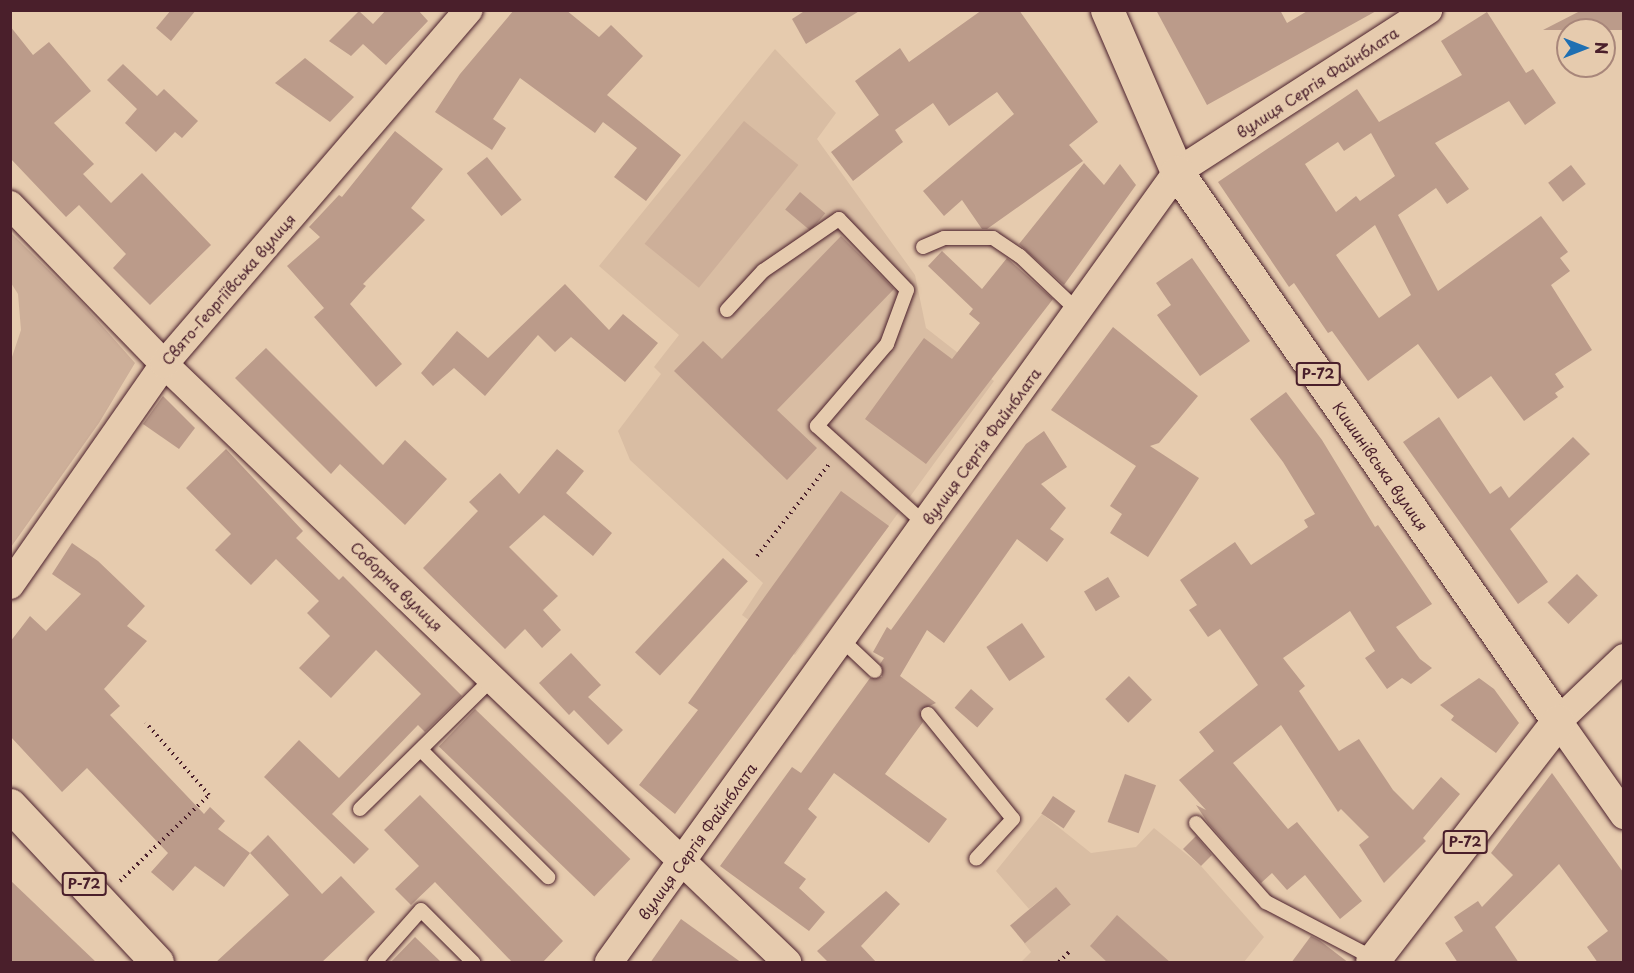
<!DOCTYPE html>
<meta charset="utf-8">
<style>
body{margin:0}
#map{position:relative;width:1634px;height:973px;overflow:hidden;background:#e6cbae;font-family:"Playpen Sans",sans-serif}
div>[style]{position:absolute}
.built>*{inset:0;background:#d9bda3}
.green>*{inset:0;background:#cdaf99;transform-origin:0 0}
.building>*{inset:0;background:#bb9b8a;transform-origin:0 0}
.path>*{height:4px;margin-top:-2px;transform-origin:0;background:repeating-linear-gradient(90deg,#4a1f2b 0 1.5px,transparent 0 6px)}
.roads{filter:drop-shadow(0 0 2px #4a1f2b) drop-shadow(0 0 2px #4a1f2b)}
.lane>*{height:14px;margin:-7px;padding:0 7px;transform-origin:7px;border-radius:7px;background:#e6cbae}
.street>*{height:28px;margin:-14px;padding:0 14px;transform-origin:14px;border-radius:14px;background:#e6cbae}
.primary>*{height:33px;margin:-16.5px;padding:0 16.5px;transform-origin:16.5px;border-radius:16.5px;background:#e6cbae}
span{translate:-50% -50%;white-space:nowrap;text-align:center;line-height:1.15;-webkit-text-stroke:6px #e6cbae;paint-order:stroke}
.shield-label span{padding:2px 4px;background:#e6cbae;border:2px solid;border-radius:4px;-webkit-text-stroke-width:0}
.shield-label{font-size:14px;color:#4a1f2b;font-weight:700}
.street-label{font-size:15px;color:#4a1f2b}
.frame{position:absolute;inset:0;border:12px solid #4a1f2b;pointer-events:none}
.north{position:absolute;left:1556px;top:18px;width:60px;height:60px;box-sizing:border-box;background:#e6cbae;border:2px solid #a8867a;border-radius:50%;rotate:90deg;font-size:16px;font-weight:700;line-height:24px;text-align:center;color:#4a1f2b}
.north::after{content:'';display:block;margin:auto;width:21px;height:27px;background:#1f6fb2;clip-path:polygon(50% 0,100% 100%,50% 72%,0 100%)}
</style>
<div id="map">
<div class="built">
<i style="clip-path:polygon(775px 49px,836px 113px,817px 139px,915px 275px,926px 328px,994px 381px,795px 655px,742px 615px,763px 583px,630px 460px,618px 431px,661px 374px,654px 367px,679px 335px,599px 266px)"></i>
<i style="clip-path:polygon(1042px 814px,1091px 853px,1136px 847px,1154px 828px,1201px 866px,1264px 937px,1244px 962px,1021px 962px,1031px 952px,1024px 943px,1070px 905px,1056px 887px,1029px 909px,996px 871px)"></i>
</div>
<div class="green">
<i style="left:744px;top:121px;width:70px;height:158px;rotate:39deg"></i>
<i style="clip-path:polygon(11px 233px,82px 303px,135px 363px,99px 423px,11px 547px,11px 360px,21px 330px,18px 294px,11px 283px)"></i>
</div>
<div class="building">
<i style="clip-path:polygon(171px 10px,196px 10px,171px 41px,156px 28px)"></i>
<i style="clip-path:polygon(386px 10px,418px 10px,428px 21px,386px 65px,363px 44px,351px 56px,329px 41px,359px 11px,373px 24px)"></i>
<i style="clip-path:polygon(514px 10px,566px 10px,599px 37px,611px 25px,643px 56px,607px 95px,681px 155px,646px 201px,614px 177px,637px 148px,603px 122px,595px 133px,520px 78px,493px 119px,506px 128px,492px 150px,435px 112px,460px 74px)"></i>
<i style="clip-path:polygon(806px 10px,861px 10px,806px 44px,792px 19px)"></i>
<i style="clip-path:polygon(982px 10px,1019px 10px,1098px 122px,1069px 145px,1083px 161px,987px 229px,982px 229px,962px 200px,944px 216px,923px 191px,1014px 114px,997px 92px,949px 126px,933px 103px,895px 130px,903px 142px,853px 181px,831px 152px,879px 115px,855px 81px,900px 48px,909px 62px)"></i>
<i style="clip-path:polygon(1156px 10px,1280px 10px,1287px 23px,1309px 10px,1378px 10px,1207px 105px)"></i>
<i style="clip-path:polygon(1582px 10px,1623px 10px,1623px 30px,1543px 30px)"></i>
<i style="clip-path:polygon(evenodd,1487px 12px,1526px 73px,1533px 69px,1556px 103px,1525px 125px,1509px 101px,1435px 143px,1469px 189px,1447px 204px,1436px 188px,1398px 215px,1438px 291px,1541px 216px,1568px 252px,1560px 258px,1570px 271px,1551px 285px,1592px 350px,1555px 374px,1564px 387px,1555px 393px,1558px 397px,1524px 421px,1491px 376px,1458px 399px,1418px 344px,1368px 381px,1332px 331px,1328px 333px,1294px 283px,1289px 287px,1218px 182px,1357px 89px,1379px 122px,1462px 75px,1441px 41px,1487px 12px,1371px 133px,1395px 176px,1360px 201px,1356px 196px,1336px 212px,1305px 164px,1338px 142px,1344px 151px,1371px 133px,1487px 12px,1375px 225px,1411px 295px,1379px 318px,1336px 255px,1375px 225px)"></i>
<i style="clip-path:polygon(10px 26px,33px 55px,49px 42px,91px 91px,54px 123px,94px 164px,83px 174px,111px 203px,142px 173px,211px 245px,150px 305px,113px 268px,126px 254px,79px 205px,66px 217px,10px 158px)"></i>
<i style="clip-path:polygon(305px 58px,354px 97px,330px 122px,275px 83px)"></i>
<i style="clip-path:polygon(123px 64px,157px 96px,164px 89px,198px 121px,182px 138px,175px 132px,156px 152px,125px 123px,137px 109px,107px 80px)"></i>
<i style="clip-path:polygon(395px 131px,443px 169px,411px 208px,425px 220px,363px 284px,366px 286px,350px 304px,402px 364px,376px 387px,314px 317px,324px 308px,287px 266px,320px 237px,309px 227px,339px 195px,342px 197px)"></i>
<i style="left:487px;top:157px;width:55px;height:26px;rotate:51deg"></i>
<i style="clip-path:polygon(1084px 163px,1104px 185px,1120px 164px,1136px 185px,1064px 285px,1019px 244px)"></i>
<i style="left:1571px;top:165px;width:24px;height:29px;rotate:52deg"></i>
<i style="left:800px;top:192px;width:33px;height:23px;rotate:40deg"></i>
<i style="clip-path:polygon(841px 236px,894px 289px,777px 410px,817px 448px,787px 480px,674px 371px,703px 341px,722px 359px)"></i>
<i style="clip-path:polygon(942px 251px,982px 289px,1007px 258px,1053px 299px,926px 464px,865px 419px,924px 338px,952px 359px,980px 323px,969px 314px,973px 309px,928px 266px)"></i>
<i style="clip-path:polygon(1192px 258px,1250px 341px,1200px 376px,1157px 315px,1171px 305px,1156px 283px)"></i>
<i style="clip-path:polygon(565px 284px,609px 330px,623px 314px,658px 343px,625px 382px,571px 337px,555px 352px,538px 335px,485px 396px,454px 368px,433px 386px,421px 373px,457px 331px,488px 358px)"></i>
<i style="clip-path:polygon(1113px 327px,1198px 396px,1159px 443px,1150px 446px,1199px 478px,1148px 557px,1110px 533px,1122px 514px,1110px 506px,1136px 466px,1051px 410px)"></i>
<i style="clip-path:polygon(266px 348px,383px 465px,405px 440px,447px 479px,405px 525px,340px 464px,331px 474px,235px 378px)"></i>
<i style="clip-path:polygon(1286px 392px,1322px 440px,1375px 527px,1378px 525px,1432px 604px,1396px 627px,1420px 659px,1432px 668px,1411px 684px,1402px 678px,1387px 689px,1365px 658px,1375px 651px,1350px 611px,1283px 658px,1305px 686px,1299px 691px,1339px 751px,1359px 739px,1393px 790px,1413px 810px,1441px 777px,1460px 794px,1423px 838px,1426px 841px,1384px 883px,1359px 845px,1369px 837px,1341px 809px,1338px 812px,1281px 725px,1233px 763px,1288px 829px,1297px 822px,1362px 901px,1340px 919px,1305px 875px,1287px 890px,1272px 873px,1261px 883px,1208px 823px,1196px 805px,1206px 810px,1179px 780px,1214px 751px,1199px 732px,1258px 685px,1220px 629px,1208px 637px,1189px 610px,1197px 605px,1180px 580px,1235px 542px,1251px 565px,1308px 527px,1304px 520px,1315px 514px,1283px 462px,1250px 419px)"></i>
<i style="clip-path:polygon(163px 396px,195px 428px,179px 449px,143px 424px)"></i>
<i style="clip-path:polygon(1439px 417px,1490px 494px,1501px 486px,1509px 498px,1573px 437px,1590px 454px,1510px 529px,1548px 582px,1518px 604px,1403px 442px)"></i>
<i style="clip-path:polygon(1044px 431px,1067px 467px,1041px 484px,1066px 508px,1050px 529px,1064px 539px,1047px 562px,1017px 539px,944px 643px,927px 630px,900px 676px,936px 703px,920px 710px,923px 722px,885px 774px,947px 819px,929px 843px,834px 773px,808px 809px,817px 817px,784px 863px,806px 879px,799px 888px,825px 912px,809px 931px,720px 866px,792px 767px,801px 773px,870px 678px,882px 677px,880px 664px,884px 658px,873px 652px,887px 627px,891px 630px,1026px 444px)"></i>
<i style="clip-path:polygon(226px 449px,303px 531px,296px 538px,339px 580px,343px 576px,462px 696px,425px 732px,418px 725px,332px 814px,369px 849px,354px 864px,264px 777px,299px 740px,339px 778px,421px 694px,376px 650px,331px 698px,299px 668px,330px 636px,307px 613px,319px 601px,276px 559px,251px 585px,215px 550px,231px 534px,186px 488px)"></i>
<i style="clip-path:polygon(557px 449px,584px 471px,566px 493px,612px 533px,593px 556px,544px 515px,509px 547px,558px 596px,543px 610px,561px 630px,542px 648px,525px 629px,505px 649px,423px 568px,478px 511px,469px 502px,500px 473px,519px 494px)"></i>
<i style="clip-path:polygon(841px 491px,889px 526px,675px 814px,639px 785px,698px 710px,688px 703px)"></i>
<i style="clip-path:polygon(72px 543px,98px 561px,145px 606px,127px 626px,147px 641px,104px 689px,120px 706px,110px 715px,204px 814px,210px 807px,225px 821px,218px 829px,250px 853px,224px 887px,195px 866px,173px 891px,151px 872px,168px 853px,87px 768px,62px 792px,10px 736px,10px 642px,30px 616px,46px 631px,81px 594px,52px 574px)"></i>
<i style="left:723px;top:558px;width:34px;height:129px;rotate:43deg"></i>
<i style="left:1577px;top:574px;width:30px;height:41px;rotate:46deg"></i>
<i style="left:1108px;top:577px;width:23px;height:28px;rotate:59deg"></i>
<i style="left:1022px;top:623px;width:41px;height:43px;rotate:56deg"></i>
<i style="clip-path:polygon(571px 653px,601px 685px,588px 697px,623px 730px,608px 745px,574px 710px,569px 715px,539px 683px)"></i>
<i style="left:1129px;top:676px;width:33px;height:33px;rotate:46deg"></i>
<i style="clip-path:polygon(1479px 678px,1494px 689px,1519px 723px,1496px 753px,1451px 720px,1454px 716px,1440px 705px)"></i>
<i style="left:971px;top:689px;width:30px;height:25px;rotate:41deg"></i>
<i style="left:475px;top:709px;width:216px;height:52px;rotate:44deg"></i>
<i style="clip-path:polygon(1552px 773px,1623px 872px,1623px 963px,1598px 963px,1587px 947px,1608px 931px,1559px 864px,1495px 927px,1519px 963px,1458px 963px,1445px 943px,1463px 931px,1454px 917px,1478px 901px,1482px 907px,1513px 875px,1491px 853px)"></i>
<i style="left:1125px;top:774px;width:33px;height:51px;rotate:20deg"></i>
<i style="clip-path:polygon(420px 795px,563px 941px,542px 963px,513px 963px,435px 882px,411px 905px,395px 889px,419px 866px,384px 830px)"></i>
<i style="left:1053px;top:796px;width:27px;height:21px;rotate:34deg"></i>
<i style="clip-path:polygon(268px 835px,322px 894px,341px 876px,375px 912px,321px 963px,215px 963px,289px 895px,250px 853px)"></i>
<i style="clip-path:polygon(1196px 836px,1212px 855px,1201px 866px,1183px 849px)"></i>
<i style="clip-path:polygon(10px 880px,97px 963px,10px 963px)"></i>
<i style="left:1056px;top:887px;width:23px;height:60px;rotate:50deg"></i>
<i style="clip-path:polygon(886px 891px,900px 904px,861px 946px,877px 963px,829px 963px,817px 951px)"></i>
<i style="clip-path:polygon(1117px 915px,1171px 963px,1108px 963px,1090px 946px)"></i>
<i style="clip-path:polygon(681px 919px,742px 963px,650px 963px)"></i>
<i style="clip-path:polygon(1311px 936px,1319px 940px,1349px 963px,1291px 963px)"></i>
<i style="clip-path:polygon(415px 937px,442px 963px,390px 963px)"></i>
</div>
<div class="path">
<i style="left:757px;top:556px;width:118px;rotate:-51.9deg"></i>
<i style="left:120px;top:881px;width:124px;rotate:-44deg"></i>
<i style="left:209px;top:795px;width:96px;rotate:-131.2deg"></i>
<i style="left:1059px;top:962px;width:16px;rotate:-45deg"></i>
</div>
<div class="roads">
<div class="lane">
<i style="left:923px;top:247px;width:23px;rotate:-23deg"></i>
<i style="left:944px;top:238px;width:49px"></i>
<i style="left:993px;top:238px;width:32px;rotate:34deg"></i>
<i style="left:1020px;top:256px;width:80px;rotate:43.5deg"></i>
<i style="left:727px;top:310px;width:53px;rotate:-47.3deg"></i>
<i style="left:763px;top:271px;width:92px;rotate:-34.4deg"></i>
<i style="left:839px;top:219px;width:98px;rotate:46.2deg"></i>
<i style="left:907px;top:290px;width:58px;rotate:110.3deg"></i>
<i style="left:887px;top:344px;width:108px;rotate:130.5deg"></i>
<i style="left:817px;top:426px;width:146px;rotate:42.2deg"></i>
<i style="left:842px;top:640px;width:45px;rotate:43.2deg"></i>
<i style="left:928px;top:714px;width:135px;rotate:51deg"></i>
<i style="left:1013px;top:819px;width:54px;rotate:132.8deg"></i>
<i style="left:421px;top:750px;width:180px;rotate:45deg"></i>
<i style="left:360px;top:809px;width:187px;rotate:-44.6deg"></i>
<i style="left:1196px;top:823px;width:106px;rotate:48.5deg"></i>
<i style="left:1266px;top:902px;width:123px;rotate:27.6deg"></i>
<i style="left:375px;top:962px;width:69px;rotate:-48.5deg"></i>
<i style="left:421px;top:910px;width:74px;rotate:45deg"></i>
</div>
<div class="street">
<i style="left:10px;top:205px;width:221px;rotate:45.9deg"></i>
<i style="left:164px;top:364px;width:864px;rotate:43.83deg"></i>
<i style="left:10px;top:585px;width:269px;rotate:-55.1deg"></i>
<i style="left:164px;top:364px;width:467px;rotate:-49.3deg"></i>
<i style="left:1624px;top:658px;width:91px;rotate:136.3deg"></i>
<i style="left:1558px;top:721px;width:115px;rotate:54.9deg"></i>
<i style="left:609px;top:962px;width:973px;rotate:-54.28deg"></i>
<i style="left:1177px;top:172px;width:299px;rotate:-32.8deg"></i>
</div>
<div class="primary">
<i style="left:1107px;top:10px;width:176px;rotate:66.6deg"></i>
<i style="left:1177px;top:172px;width:668px;rotate:55.24deg"></i>
<i style="left:1558px;top:721px;width:304px;rotate:127.7deg"></i>
<i style="left:10px;top:805px;width:215px;rotate:46.9deg"></i>
</div>
</div>
<div class="shield-label">
<span style="left:1318px;top:374px">Р-72</span>
<span style="left:1465px;top:842px">Р-72</span>
<span style="left:84px;top:884px">Р-72</span>
</div>
<div class="street-label">
<span style="left:1317px;top:82px;rotate:-33deg">вулиця Сергія Файнблата</span>
<span style="left:228px;top:289px;rotate:-49deg">Свято-Георгіївська вулиця</span>
<span style="left:981px;top:446px;rotate:-54deg">вулиця Сергія Файнблата</span>
<span style="left:1381px;top:466px;rotate:55deg">Кишинівська вулиця</span>
<span style="left:397px;top:586px;rotate:44deg">Соборна вулиця</span>
<span style="left:697px;top:841px;rotate:-54deg">вулиця Сергія Файнблата</span>
</div>
<div class="frame"></div>
<div class="north">N</div>
</div>
